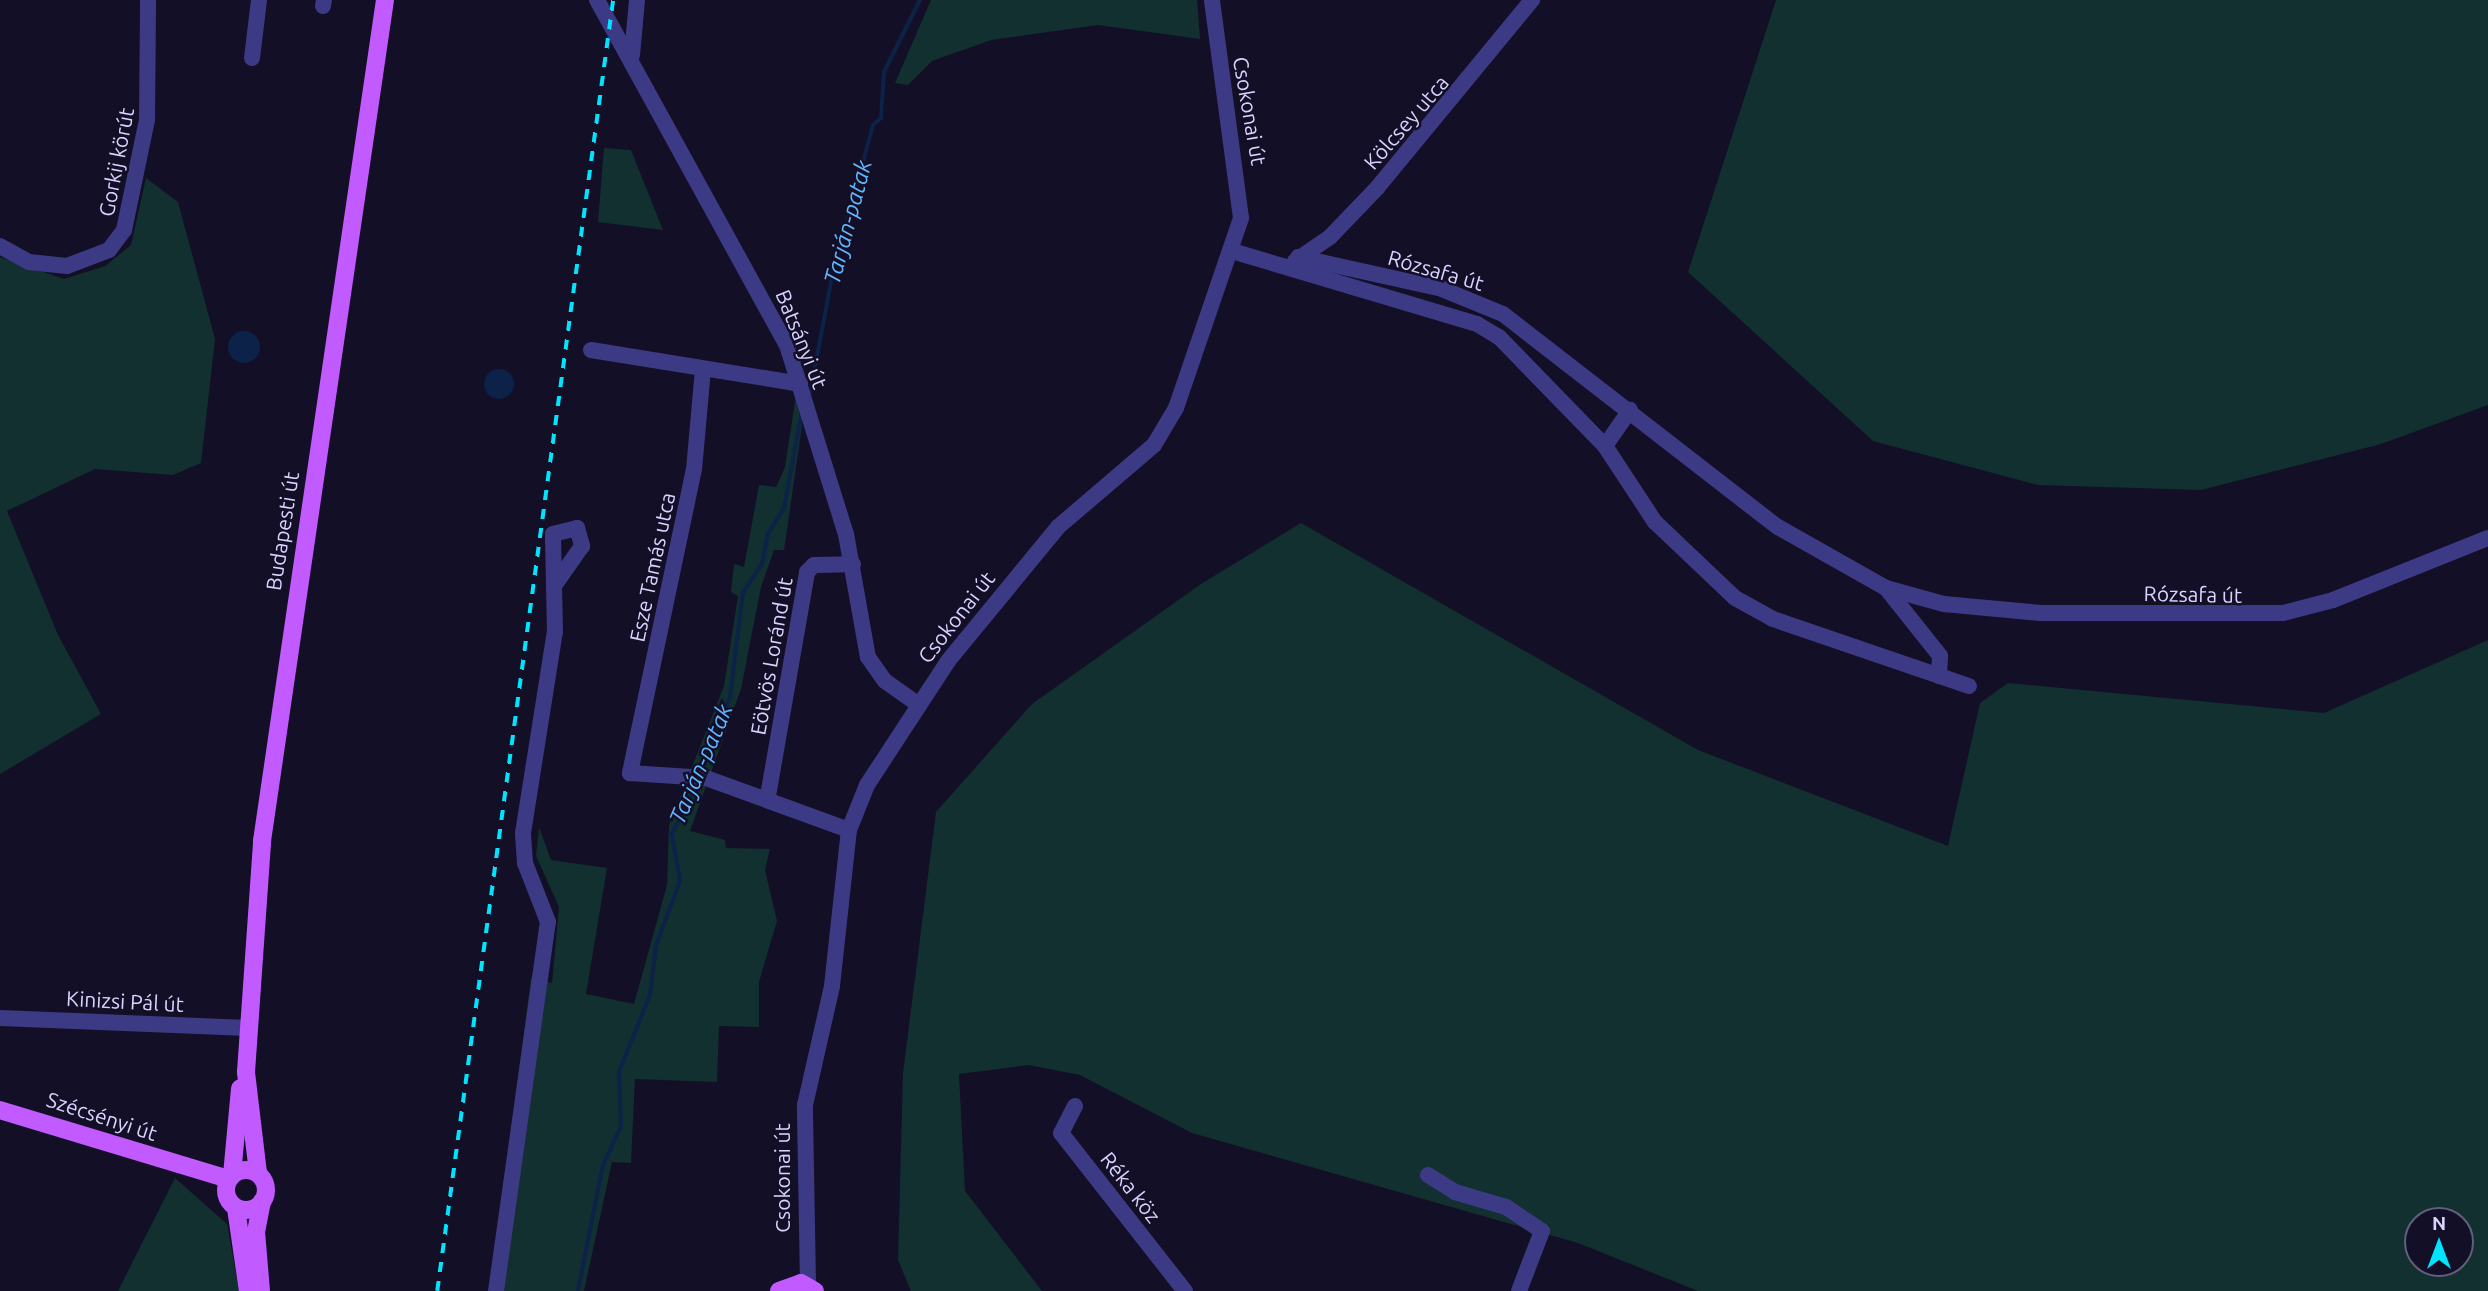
<!DOCTYPE html>
<meta charset="utf-8">
<style>
body{margin:0}
#map{position:relative;width:2488px;height:1291px;overflow:hidden;background:#130f26;font-family:Ubuntu,sans-serif}
div>[style]{position:absolute}
.green>*{inset:0;background:#12302f}
.water>*{inset:0;background:#0c2248}
.round{border-radius:50%}
.stream>*{height:3.5px;margin:-1.75px;padding:0 1.75px;transform-origin:1.75px;border-radius:1.75px;background:#0c2248}
.minor>*{height:16px;margin:-8px;padding:0 8px;transform-origin:8px;border-radius:8px;background:#3d3a85}
.major>*{height:18px;margin:-9px;padding:0 9px;transform-origin:9px;border-radius:9px;background:#c25bff}
.major>.ring{margin:-9px;padding:0;box-sizing:content-box;background:none;border:18px solid #c25bff;border-radius:50%}
.rail>*{height:3.5px;margin-top:-1.75px;transform-origin:0;background:repeating-linear-gradient(90deg,#00e5ff 0 10px,transparent 0 19px)}
span{translate:-50% -50%;white-space:nowrap;text-align:center;line-height:1.15;-webkit-text-stroke:5px #130f26;paint-order:stroke}
.street-label{font-size:21px;color:#d9d4ff}
.water-label{font-size:23px;color:#62b6ff;font-style:italic}
.north{position:absolute;left:2404px;top:1207px;width:70px;height:70px;box-sizing:border-box;background:#130f26;border:2px solid #625e7d;border-radius:50%;rotate:0deg;font-size:19px;font-weight:700;line-height:28px;text-align:center;color:#d9d4ff}
.north::after{content:'';display:block;margin:auto;width:24px;height:32px;background:#00e5ff;clip-path:polygon(50% 0,100% 100%,50% 72%,0 100%)}
</style>
<div id="map">
<div class="green">
<i style="clip-path:polygon(931px 0,1197px 0,1200px 39px,1098px 25px,991px 40px,932px 61px,908px 85px,895px 83px)"></i>
<i style="clip-path:polygon(1776px 0,2488px 0,2488px 405px,2381px 444px,2201px 490px,2038px 485px,1873px 441px,1688px 272px)"></i>
<i style="clip-path:polygon(604px 148px,631px 150px,663px 230px,598px 222px)"></i>
<i style="clip-path:polygon(146px 178px,178px 202px,215px 339px,201px 463px,173px 475px,95px 469px,7px 511px,58px 635px,101px 714px,0 774px,0 257px,64px 279px,105px 266px,131px 245px)"></i>
<i style="clip-path:polygon(796px 395px,802px 426px,784px 550px,774px 550px,761px 587px,741px 689px,690px 831px,725px 840px,726px 848px,770px 849px,765px 870px,777px 921px,759px 982px,759px 1027px,719px 1026px,717px 1082px,635px 1079px,631px 1163px,612px 1162px,584px 1291px,490px 1291px,531px 978px,552px 983px,559px 907px,536px 856px,539px 827px,551px 860px,607px 868px,586px 994px,634px 1004px,667px 885px,669px 825px,724px 686px,738px 596px,731px 592px,734px 564px,744px 567px,759px 485px,776px 487px,785px 467px)"></i>
<i style="clip-path:polygon(evenodd,1301px 523px,1698px 750px,1948px 846px,1980px 703px,2008px 683px,2324px 713px,2488px 640px,2488px 1291px,1698px 1291px,1578px 1243px,1192px 1133px,1080px 1075px,1029px 1065px,959px 1074px,965px 1191px,1042px 1291px,911px 1291px,898px 1260px,903px 1073px,936px 812px,1032px 704px,1201px 584px,1301px 523px,2418px 1221px,2460px 1221px,2460px 1263px,2418px 1263px,2418px 1221px)"></i>
<i style="clip-path:polygon(175px 1178px,227px 1224px,239px 1291px,118px 1291px)"></i>
</div>
<div class="water">
<i class="round" style="left:228px;top:331px;width:32px;height:32px"></i>
<i class="round" style="left:484px;top:369px;width:30px;height:30px"></i>
</div>
<div class="stream">
<i style="left:810px;top:394px;width:119px;rotate:-79.4deg"></i>
<i style="left:832px;top:277px;width:157px;rotate:-74.9deg"></i>
<i style="left:873px;top:125px;width:11px;rotate:-41deg"></i>
<i style="left:881px;top:118px;width:46px;rotate:-86.3deg"></i>
<i style="left:884px;top:72px;width:80px;rotate:-63.4deg"></i>
<i style="left:702px;top:771px;width:79px;rotate:-69.3deg"></i>
<i style="left:730px;top:697px;width:105px;rotate:-82.9deg"></i>
<i style="left:743px;top:593px;width:35px;rotate:-57deg"></i>
<i style="left:762px;top:564px;width:31px;rotate:-79deg"></i>
<i style="left:768px;top:534px;width:31px;rotate:-58deg"></i>
<i style="left:784px;top:508px;width:99px;rotate:-79.5deg"></i>
<i style="left:578px;top:1291px;width:128px;rotate:-78.8deg"></i>
<i style="left:603px;top:1165px;width:42px;rotate:-64.7deg"></i>
<i style="left:621px;top:1127px;width:55px;rotate:-92.1deg"></i>
<i style="left:619px;top:1072px;width:83px;rotate:-68.1deg"></i>
<i style="left:650px;top:995px;width:49px;rotate:-83deg"></i>
<i style="left:656px;top:946px;width:69px;rotate:-69.7deg"></i>
<i style="left:680px;top:881px;width:48px;rotate:-99.7deg"></i>
<i style="left:672px;top:834px;width:58px;rotate:-63.4deg"></i>
</div>
<div class="minor">
<i style="left:597px;top:0;width:394px;rotate:61.2deg"></i>
<i style="left:787px;top:345px;width:198px;rotate:72.7deg"></i>
<i style="left:846px;top:534px;width:125px;rotate:79.9deg"></i>
<i style="left:868px;top:657px;width:29px;rotate:55deg"></i>
<i style="left:885px;top:681px;width:42px;rotate:35.2deg"></i>
<i style="left:323px;top:6px;width:6px;rotate:-81deg"></i>
<i style="left:632px;top:55px;width:55px;rotate:-84.8deg"></i>
<i style="left:252px;top:58px;width:58px;rotate:-83.1deg"></i>
<i style="left:0;top:246px;width:33px;rotate:29deg"></i>
<i style="left:29px;top:262px;width:38px;rotate:6deg"></i>
<i style="left:67px;top:266px;width:45px;rotate:-20.9deg"></i>
<i style="left:109px;top:250px;width:25px;rotate:-53deg"></i>
<i style="left:124px;top:230px;width:112px;rotate:-78.2deg"></i>
<i style="left:147px;top:120px;width:120px;rotate:-89.5deg"></i>
<i style="left:1232px;top:251px;width:256px;rotate:16.6deg"></i>
<i style="left:1477px;top:324px;width:26px;rotate:31deg"></i>
<i style="left:1499px;top:337px;width:152px;rotate:45.8deg"></i>
<i style="left:1605px;top:446px;width:91px;rotate:56.7deg"></i>
<i style="left:1655px;top:522px;width:110px;rotate:43.5deg"></i>
<i style="left:1735px;top:598px;width:43px;rotate:28.9deg"></i>
<i style="left:1773px;top:619px;width:207px;rotate:18.9deg"></i>
<i style="left:1298px;top:257px;width:148px;rotate:12.5deg"></i>
<i style="left:1442px;top:289px;width:66px;rotate:22.3deg"></i>
<i style="left:1503px;top:314px;width:348px;rotate:37.8deg"></i>
<i style="left:1778px;top:527px;width:124px;rotate:29.5deg"></i>
<i style="left:1886px;top:588px;width:60px;rotate:15.4deg"></i>
<i style="left:1944px;top:604px;width:97px;rotate:5.3deg"></i>
<i style="left:2041px;top:613px;width:242px"></i>
<i style="left:2283px;top:613px;width:52px;rotate:-14.6deg"></i>
<i style="left:2333px;top:600px;width:167px;rotate:-21.8deg"></i>
<i style="left:1295px;top:261px;width:42px;rotate:-34.4deg"></i>
<i style="left:1330px;top:237px;width:68px;rotate:-46.2deg"></i>
<i style="left:1377px;top:188px;width:244px;rotate:-50.5deg"></i>
<i style="left:591px;top:350px;width:212px;rotate:9.2deg"></i>
<i style="left:703px;top:369px;width:100px;rotate:95.1deg"></i>
<i style="left:694px;top:469px;width:311px;rotate:101.9deg"></i>
<i style="left:630px;top:773px;width:76px;rotate:3.8deg"></i>
<i style="left:706px;top:778px;width:152px;rotate:20deg"></i>
<i style="left:1605px;top:446px;width:44px;rotate:-55.2deg"></i>
<i style="left:1886px;top:588px;width:87px;rotate:51.5deg"></i>
<i style="left:1940px;top:656px;width:20px;rotate:93deg"></i>
<i style="left:768px;top:796px;width:227px;rotate:-80.1deg"></i>
<i style="left:807px;top:572px;width:10px;rotate:-45deg"></i>
<i style="left:814px;top:565px;width:39px;rotate:-1deg"></i>
<i style="left:0;top:1018px;width:248px;rotate:2.3deg"></i>
<i style="left:1075px;top:1106px;width:30px;rotate:117deg"></i>
<i style="left:1061px;top:1133px;width:201px;rotate:51.9deg"></i>
<i style="left:1428px;top:1175px;width:32px;rotate:32deg"></i>
<i style="left:1455px;top:1192px;width:53px;rotate:16.4deg"></i>
<i style="left:1506px;top:1207px;width:43px;rotate:33.7deg"></i>
<i style="left:1542px;top:1231px;width:64px;rotate:111deg"></i>
<i style="left:808px;top:1284px;width:179px;rotate:-91deg"></i>
<i style="left:805px;top:1105px;width:122px;rotate:-77.2deg"></i>
<i style="left:832px;top:986px;width:157px;rotate:-83.8deg"></i>
<i style="left:849px;top:830px;width:48px;rotate:-68.2deg"></i>
<i style="left:867px;top:785px;width:148px;rotate:-56.8deg"></i>
<i style="left:948px;top:661px;width:173px;rotate:-50.6deg"></i>
<i style="left:1058px;top:527px;width:126px;rotate:-40.5deg"></i>
<i style="left:1154px;top:445px;width:43px;rotate:-59.3deg"></i>
<i style="left:1176px;top:408px;width:201px;rotate:-71.1deg"></i>
<i style="left:1241px;top:218px;width:220px;rotate:-97.6deg"></i>
<i style="left:496px;top:1291px;width:373px;rotate:-82deg"></i>
<i style="left:548px;top:922px;width:63px;rotate:-111.3deg"></i>
<i style="left:525px;top:863px;width:30px;rotate:-94deg"></i>
<i style="left:523px;top:833px;width:204px;rotate:-81deg"></i>
<i style="left:555px;top:632px;width:98px;rotate:-91.2deg"></i>
<i style="left:553px;top:534px;width:25px;rotate:-14deg"></i>
<i style="left:577px;top:528px;width:19px;rotate:74deg"></i>
<i style="left:582px;top:546px;width:45px;rotate:125.1deg"></i>
</div>
<div class="major">
<i style="left:0;top:1110px;width:239px;rotate:16.8deg"></i>
<i class="ring" style="left:226px;top:1170px;width:22px;height:22px"></i>
<i style="left:258px;top:1173px;width:102px;rotate:-96.8deg"></i>
<i style="left:246px;top:1072px;width:232px;rotate:-86deg"></i>
<i style="left:262px;top:841px;width:850px;rotate:-81.68deg"></i>
<i style="left:232px;top:1175px;width:87px;rotate:-84.7deg"></i>
<i style="left:236px;top:1208px;width:84px;rotate:81.8deg"></i>
<i style="left:261px;top:1291px;width:59px;rotate:-94.8deg"></i>
<i style="left:256px;top:1232px;width:31px;rotate:-79deg"></i>
<i style="left:779px;top:1291px;width:23px;rotate:-20deg"></i>
<i style="left:801px;top:1283px;width:16px;rotate:30deg"></i>
</div>
<div class="rail">
<i style="left:437px;top:1291px;width:1303px;rotate:-82.24deg"></i>
</div>
<div class="street-label">
<span style="left:1250px;top:111px;rotate:80deg">Csokonai út</span>
<span style="left:1406px;top:122px;rotate:-49deg">Kölcsey utca</span>
<span style="left:116px;top:162px;rotate:-79deg">Gorkij körút</span>
<span style="left:1436px;top:270px;rotate:16deg">Rózsafa út</span>
<span style="left:802px;top:339px;rotate:68deg">Batsányi út</span>
<span style="left:282px;top:531px;rotate:-81deg">Budapesti út</span>
<span style="left:652px;top:567px;rotate:-78deg">Esze Tamás utca</span>
<span style="left:2193px;top:594px;rotate:1deg">Rózsafa út</span>
<span style="left:956px;top:617px;rotate:-52deg">Csokonai út</span>
<span style="left:771px;top:656px;rotate:-80deg">Eötvös Loránd út</span>
<span style="left:125px;top:1001px;rotate:3deg">Kinizsi Pál út</span>
<span style="left:102px;top:1116px;rotate:18deg">Szécsényi út</span>
<span style="left:782px;top:1178px;rotate:-90deg">Csokonai út</span>
<span style="left:1131px;top:1187px;rotate:52deg">Réka köz</span>
</div>
<div class="water-label">
<span style="left:848px;top:222px;rotate:-75deg">Tarján-patak</span>
<span style="left:701px;top:764px;rotate:-67deg">Tarján-patak</span>
</div>
<div class="north">N</div>
</div>
